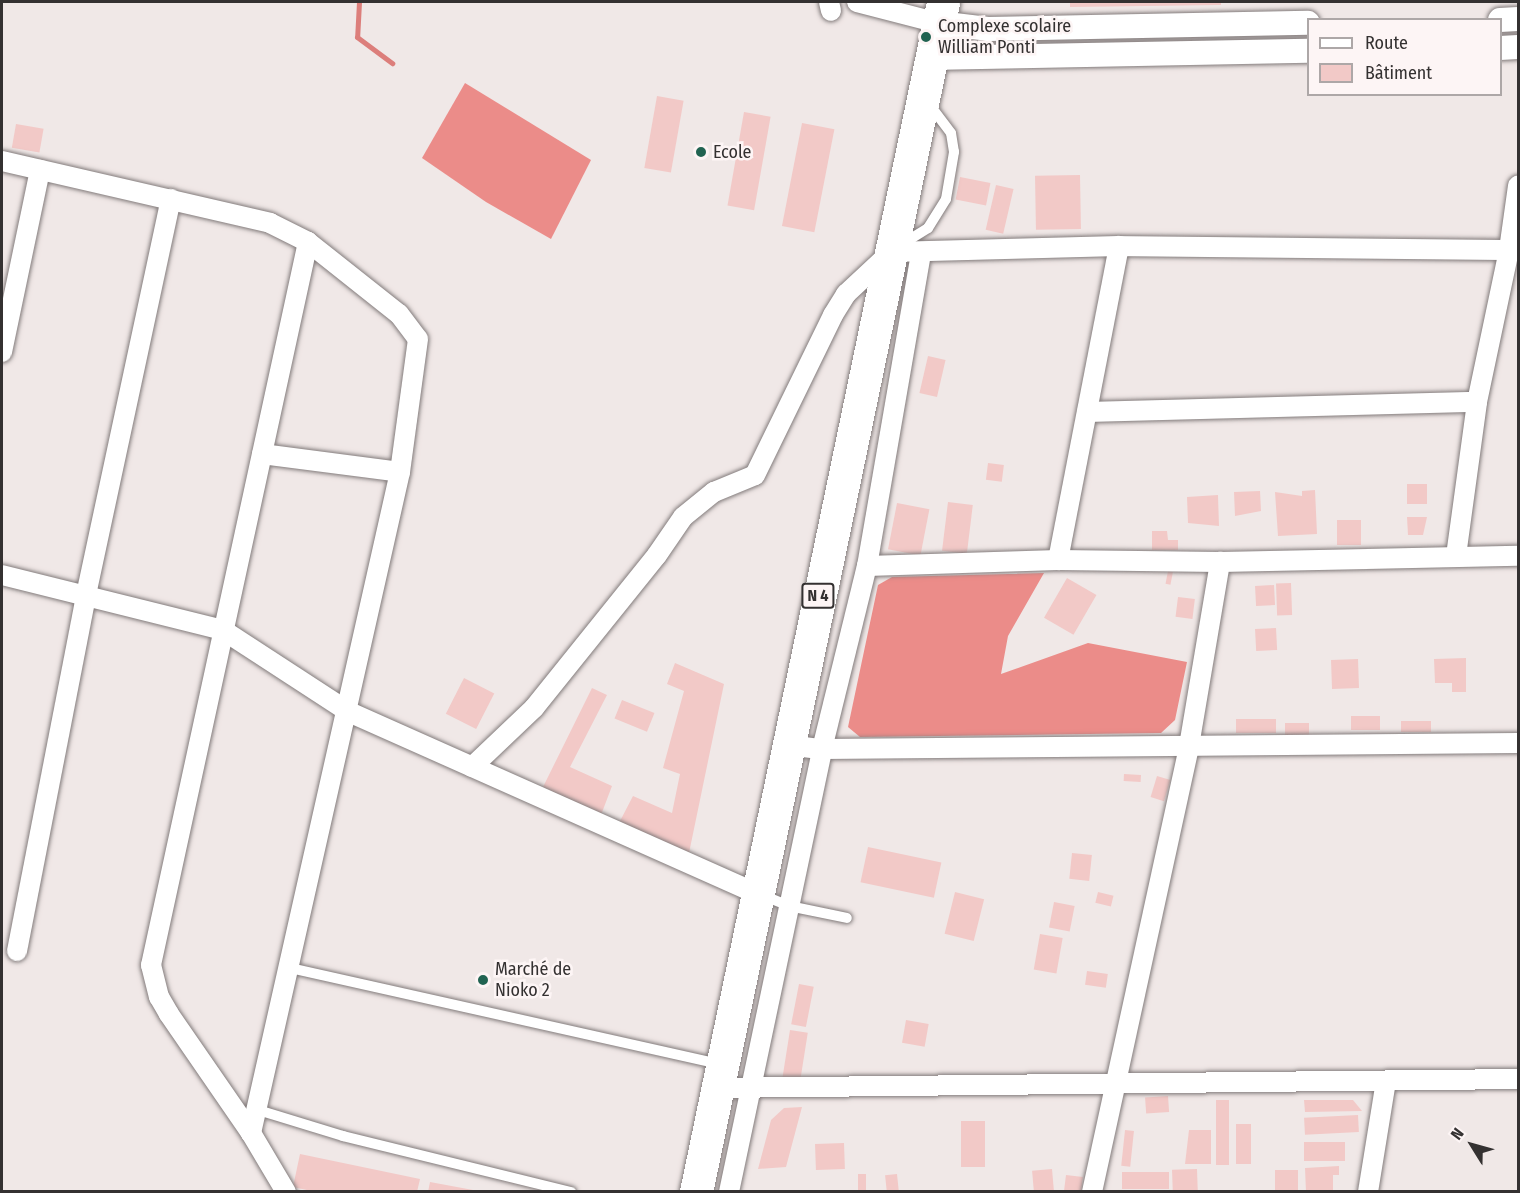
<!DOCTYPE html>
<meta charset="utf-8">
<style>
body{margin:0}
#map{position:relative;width:1520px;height:1193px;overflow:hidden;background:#f0e8e7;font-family:"Fira Sans Condensed",sans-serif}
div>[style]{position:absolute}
.forest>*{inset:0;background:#eb8c89}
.stream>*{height:5px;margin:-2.5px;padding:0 2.5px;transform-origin:2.5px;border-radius:2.5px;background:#dc7e7b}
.building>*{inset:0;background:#f2c9c7;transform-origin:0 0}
.roads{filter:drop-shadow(0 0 2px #827b7b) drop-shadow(0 0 2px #827b7b)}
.service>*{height:10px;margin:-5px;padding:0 5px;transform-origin:5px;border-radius:5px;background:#fff}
.minor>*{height:20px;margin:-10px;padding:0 10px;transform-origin:10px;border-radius:10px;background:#fff}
.tertiary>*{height:24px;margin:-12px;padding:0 12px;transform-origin:12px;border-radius:12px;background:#fff}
.trunk>*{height:33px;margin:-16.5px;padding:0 16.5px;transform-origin:16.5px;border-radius:16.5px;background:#fff}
.dots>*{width:16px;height:16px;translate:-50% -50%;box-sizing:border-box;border:3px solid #fdf5f5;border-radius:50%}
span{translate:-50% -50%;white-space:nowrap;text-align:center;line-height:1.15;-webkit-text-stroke:5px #fdf5f5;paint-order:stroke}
.shield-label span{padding:2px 4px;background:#fdf5f5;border:2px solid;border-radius:4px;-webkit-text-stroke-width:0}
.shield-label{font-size:16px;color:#343131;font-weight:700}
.poi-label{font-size:18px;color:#343131}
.left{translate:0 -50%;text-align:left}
.frame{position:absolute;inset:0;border:3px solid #343131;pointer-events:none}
.legend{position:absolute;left:1307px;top:18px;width:195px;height:78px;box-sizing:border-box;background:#fdf5f5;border:2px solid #ada7a7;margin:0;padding:8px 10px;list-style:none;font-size:18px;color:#343131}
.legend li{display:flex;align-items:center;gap:12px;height:30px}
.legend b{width:30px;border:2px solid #ada7a7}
.north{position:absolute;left:1442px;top:1115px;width:60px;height:60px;-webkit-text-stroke:4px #fdf5f5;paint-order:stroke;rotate:307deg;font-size:16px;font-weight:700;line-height:24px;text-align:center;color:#343131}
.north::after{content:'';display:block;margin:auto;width:21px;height:27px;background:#343131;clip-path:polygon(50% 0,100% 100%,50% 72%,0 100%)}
</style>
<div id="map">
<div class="forest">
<i style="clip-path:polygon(465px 83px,591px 160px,551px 239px,486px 202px,422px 158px)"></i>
<i style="clip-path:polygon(1044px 573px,1008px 636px,1001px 674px,1088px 643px,1187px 662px,1175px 720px,1161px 733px,860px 737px,848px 727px,878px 585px,892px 577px)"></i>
</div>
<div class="stream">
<i style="left:359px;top:2px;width:35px;rotate:93deg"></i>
<i style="left:357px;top:37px;width:44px;rotate:36.6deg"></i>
</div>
<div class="building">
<i style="clip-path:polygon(1070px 2px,1221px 2px,1221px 5px,1070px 7px)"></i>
<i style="left:657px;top:96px;width:27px;height:73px;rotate:10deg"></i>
<i style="left:744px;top:112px;width:27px;height:95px;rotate:10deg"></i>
<i style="left:802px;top:123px;width:33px;height:105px;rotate:11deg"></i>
<i style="left:16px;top:124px;width:28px;height:24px;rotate:10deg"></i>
<i style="left:1080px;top:175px;width:54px;height:45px;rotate:89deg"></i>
<i style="left:960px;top:177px;width:31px;height:23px;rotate:11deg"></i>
<i style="left:996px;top:185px;width:18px;height:46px;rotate:13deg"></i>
<i style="left:928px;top:356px;width:18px;height:38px;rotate:13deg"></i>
<i style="left:988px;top:463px;width:16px;height:17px;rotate:7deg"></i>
<i style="left:1407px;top:484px;width:20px;height:20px"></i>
<i style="clip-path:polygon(1315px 490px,1317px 534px,1278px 536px,1275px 492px,1302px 496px,1302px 491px)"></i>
<i style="clip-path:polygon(1260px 491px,1261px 511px,1235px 516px,1234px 492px)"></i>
<i style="clip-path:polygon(1218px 495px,1219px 526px,1188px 523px,1187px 497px)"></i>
<i style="left:948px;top:502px;width:25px;height:49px;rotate:7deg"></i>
<i style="left:897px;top:503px;width:33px;height:47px;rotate:11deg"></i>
<i style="clip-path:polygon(1407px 517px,1427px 517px,1423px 535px,1408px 535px)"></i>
<i style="left:1337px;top:520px;width:24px;height:25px"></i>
<i style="clip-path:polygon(1152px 531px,1167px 531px,1168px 540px,1178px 540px,1178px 550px,1152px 550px)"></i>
<i style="left:1168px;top:571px;width:5px;height:13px;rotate:11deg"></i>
<i style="left:1067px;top:578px;width:34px;height:46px;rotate:30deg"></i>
<i style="left:1291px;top:583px;width:32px;height:15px;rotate:88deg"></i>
<i style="left:1274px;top:585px;width:20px;height:19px;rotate:87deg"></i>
<i style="left:1178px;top:597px;width:17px;height:20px;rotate:7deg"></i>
<i style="left:1276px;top:628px;width:22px;height:21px;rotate:87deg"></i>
<i style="clip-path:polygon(1466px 658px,1466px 692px,1452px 692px,1452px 683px,1435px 683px,1434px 659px)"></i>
<i style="left:1358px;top:659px;width:29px;height:27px;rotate:88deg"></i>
<i style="clip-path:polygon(675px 663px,724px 684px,689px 853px,619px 823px,633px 796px,672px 813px,680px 774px,663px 768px,684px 691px,667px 684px)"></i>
<i style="left:464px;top:678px;width:34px;height:40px;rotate:27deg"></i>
<i style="clip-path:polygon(592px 688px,607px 695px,570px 767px,612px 786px,601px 815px,543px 787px)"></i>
<i style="left:622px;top:700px;width:35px;height:20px;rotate:22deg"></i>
<i style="left:1351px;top:716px;width:29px;height:14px"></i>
<i style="left:1236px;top:719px;width:40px;height:14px"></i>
<i style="left:1401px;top:721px;width:30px;height:11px"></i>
<i style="left:1285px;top:723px;width:24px;height:12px"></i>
<i style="left:1124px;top:774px;width:17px;height:7px;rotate:3deg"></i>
<i style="left:1157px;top:776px;width:14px;height:22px;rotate:17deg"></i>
<i style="left:868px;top:847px;width:75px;height:36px;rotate:12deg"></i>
<i style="left:1072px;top:853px;width:20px;height:26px;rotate:6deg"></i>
<i style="left:955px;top:892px;width:30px;height:43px;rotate:14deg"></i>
<i style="left:1098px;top:892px;width:16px;height:11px;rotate:14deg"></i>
<i style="left:1054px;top:902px;width:21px;height:26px;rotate:11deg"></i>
<i style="left:1040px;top:934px;width:23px;height:36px;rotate:10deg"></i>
<i style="left:1087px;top:971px;width:21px;height:14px;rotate:8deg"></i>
<i style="left:799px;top:984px;width:15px;height:41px;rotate:11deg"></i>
<i style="left:906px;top:1020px;width:23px;height:23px;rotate:10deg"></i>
<i style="left:790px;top:1030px;width:18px;height:49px;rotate:9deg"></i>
<i style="left:1168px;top:1096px;width:16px;height:23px;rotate:86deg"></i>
<i style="left:1216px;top:1100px;width:13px;height:65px"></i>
<i style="clip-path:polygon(1304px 1100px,1353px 1100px,1362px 1111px,1305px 1112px)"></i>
<i style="clip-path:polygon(802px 1107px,786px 1167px,758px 1169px,771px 1120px,784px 1108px)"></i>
<i style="left:1358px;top:1115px;width:17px;height:54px;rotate:87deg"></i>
<i style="left:961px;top:1121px;width:24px;height:46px"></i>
<i style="left:1236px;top:1124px;width:15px;height:40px"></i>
<i style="left:1125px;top:1130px;width:9px;height:36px;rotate:6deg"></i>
<i style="clip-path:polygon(1189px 1130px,1211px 1130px,1211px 1164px,1185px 1164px)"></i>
<i style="left:1345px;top:1142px;width:19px;height:41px;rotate:90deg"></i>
<i style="left:844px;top:1143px;width:26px;height:29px;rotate:88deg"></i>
<i style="clip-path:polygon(300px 1154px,420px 1179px,417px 1192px,316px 1192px,293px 1187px)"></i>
<i style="clip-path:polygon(1339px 1166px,1339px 1175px,1333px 1175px,1333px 1192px,1306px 1192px,1305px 1168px)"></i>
<i style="left:1052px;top:1169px;width:23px;height:20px;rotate:85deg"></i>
<i style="left:1197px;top:1169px;width:23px;height:25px;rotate:88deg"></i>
<i style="left:1298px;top:1170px;width:22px;height:23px;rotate:90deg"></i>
<i style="left:1122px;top:1172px;width:47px;height:17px"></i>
<i style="left:858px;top:1174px;width:8px;height:18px"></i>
<i style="left:897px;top:1174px;width:18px;height:12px;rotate:84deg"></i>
<i style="left:1066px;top:1175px;width:17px;height:17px;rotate:7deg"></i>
<i style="clip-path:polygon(430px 1182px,473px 1190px,473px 1192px,428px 1192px)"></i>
</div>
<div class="roads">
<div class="service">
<i style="left:897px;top:239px;width:15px;rotate:-4deg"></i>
<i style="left:912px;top:238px;width:19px;rotate:-32deg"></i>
<i style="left:928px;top:228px;width:34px;rotate:-58deg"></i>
<i style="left:946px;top:199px;width:48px;rotate:-80.3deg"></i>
<i style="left:954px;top:152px;width:19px;rotate:-99deg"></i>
<i style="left:951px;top:133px;width:38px;rotate:-127deg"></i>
<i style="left:762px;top:895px;width:29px;rotate:22deg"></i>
<i style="left:789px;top:906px;width:59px;rotate:11.7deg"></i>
<i style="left:290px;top:968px;width:441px;rotate:12.6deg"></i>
<i style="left:258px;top:1110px;width:89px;rotate:17deg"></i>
<i style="left:343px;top:1136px;width:235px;rotate:13.8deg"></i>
</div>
<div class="minor">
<i style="left:829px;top:2px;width:9px;rotate:77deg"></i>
<i style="left:857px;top:2px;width:84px;rotate:14.5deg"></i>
<i style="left:2px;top:161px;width:275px;rotate:13deg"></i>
<i style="left:270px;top:223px;width:42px;rotate:26.6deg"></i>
<i style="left:308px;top:242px;width:116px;rotate:38.4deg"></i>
<i style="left:399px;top:314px;width:31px;rotate:53deg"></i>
<i style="left:418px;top:339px;width:134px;rotate:97.7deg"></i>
<i style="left:400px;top:472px;width:678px;rotate:102.7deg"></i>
<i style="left:2px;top:352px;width:186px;rotate:-78.2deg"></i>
<i style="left:1087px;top:412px;width:390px;rotate:-1.5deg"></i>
<i style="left:262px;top:454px;width:139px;rotate:7.4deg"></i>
<i style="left:1456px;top:556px;width:155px;rotate:-82.2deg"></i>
<i style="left:1477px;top:402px;width:155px;rotate:-78.1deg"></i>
<i style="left:1509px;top:250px;width:65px;rotate:-82deg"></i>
<i style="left:1058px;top:560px;width:320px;rotate:-79deg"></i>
<i style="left:867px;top:566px;width:191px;rotate:-1.8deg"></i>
<i style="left:1058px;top:560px;width:162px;rotate:0.7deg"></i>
<i style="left:1220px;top:562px;width:298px;rotate:-1.2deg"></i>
<i style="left:2px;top:575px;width:228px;rotate:14deg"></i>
<i style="left:223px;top:630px;width:150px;rotate:33.1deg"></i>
<i style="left:349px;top:712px;width:445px;rotate:24deg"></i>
<i style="left:787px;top:745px;width:35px;rotate:7deg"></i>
<i style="left:822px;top:749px;width:696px;rotate:-0.49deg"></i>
<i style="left:472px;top:767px;width:86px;rotate:-43.6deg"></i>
<i style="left:534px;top:708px;width:196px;rotate:-51.2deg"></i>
<i style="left:657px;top:555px;width:46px;rotate:-55.6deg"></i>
<i style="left:683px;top:517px;width:40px;rotate:-39deg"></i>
<i style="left:714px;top:492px;width:44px;rotate:-22.5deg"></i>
<i style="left:755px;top:475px;width:178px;rotate:-64deg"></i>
<i style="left:833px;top:315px;width:25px;rotate:-58deg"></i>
<i style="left:846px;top:294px;width:62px;rotate:-43deg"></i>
<i style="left:891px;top:252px;width:228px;rotate:-1.5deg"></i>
<i style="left:1119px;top:246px;width:399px;rotate:0.6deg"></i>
<i style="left:17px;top:951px;width:363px;rotate:-79deg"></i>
<i style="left:86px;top:595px;width:405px;rotate:-77.9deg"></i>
<i style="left:715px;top:1088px;width:803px;rotate:-0.64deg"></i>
<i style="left:286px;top:1192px;width:69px;rotate:-120.7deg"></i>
<i style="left:251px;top:1133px;width:145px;rotate:-124.6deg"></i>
<i style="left:169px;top:1014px;width:20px;rotate:-120deg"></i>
<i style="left:159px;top:997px;width:33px;rotate:-104deg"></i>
<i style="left:151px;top:965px;width:740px;rotate:-77.75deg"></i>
<i style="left:729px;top:1192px;width:453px;rotate:-78.1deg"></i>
<i style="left:822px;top:749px;width:188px;rotate:-76.2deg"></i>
<i style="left:867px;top:566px;width:318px;rotate:-80.2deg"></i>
<i style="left:1092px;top:1192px;width:456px;rotate:-77.7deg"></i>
<i style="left:1189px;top:746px;width:187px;rotate:-80.4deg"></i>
<i style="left:1368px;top:1192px;width:112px;rotate:-80.8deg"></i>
</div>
<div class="tertiary">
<i style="left:1500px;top:20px;width:18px;rotate:-3deg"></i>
<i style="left:938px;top:23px;width:50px;rotate:6.8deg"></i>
<i style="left:988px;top:29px;width:320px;rotate:-1.1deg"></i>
<i style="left:1500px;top:48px;width:18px;rotate:-3deg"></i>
<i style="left:929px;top:58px;width:379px;rotate:-1.1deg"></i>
</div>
<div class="trunk">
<i style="left:696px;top:1192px;width:1215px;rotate:-78.27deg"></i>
</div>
</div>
<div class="dots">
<i style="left:926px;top:37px;background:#216351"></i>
<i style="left:701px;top:152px;background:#216351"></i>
<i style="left:483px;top:980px;background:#216351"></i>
</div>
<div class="shield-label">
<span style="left:818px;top:596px">N 4</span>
</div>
<div class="poi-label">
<span class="left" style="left:938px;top:37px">Complexe scolaire<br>William Ponti</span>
<span class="left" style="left:713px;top:152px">Ecole</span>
<span class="left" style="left:495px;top:980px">Marché de<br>Nioko 2</span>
</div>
<div class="frame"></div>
<ul class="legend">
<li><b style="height:8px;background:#fff"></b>Route</li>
<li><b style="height:16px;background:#f2c9c7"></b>Bâtiment</li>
</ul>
<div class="north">N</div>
</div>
